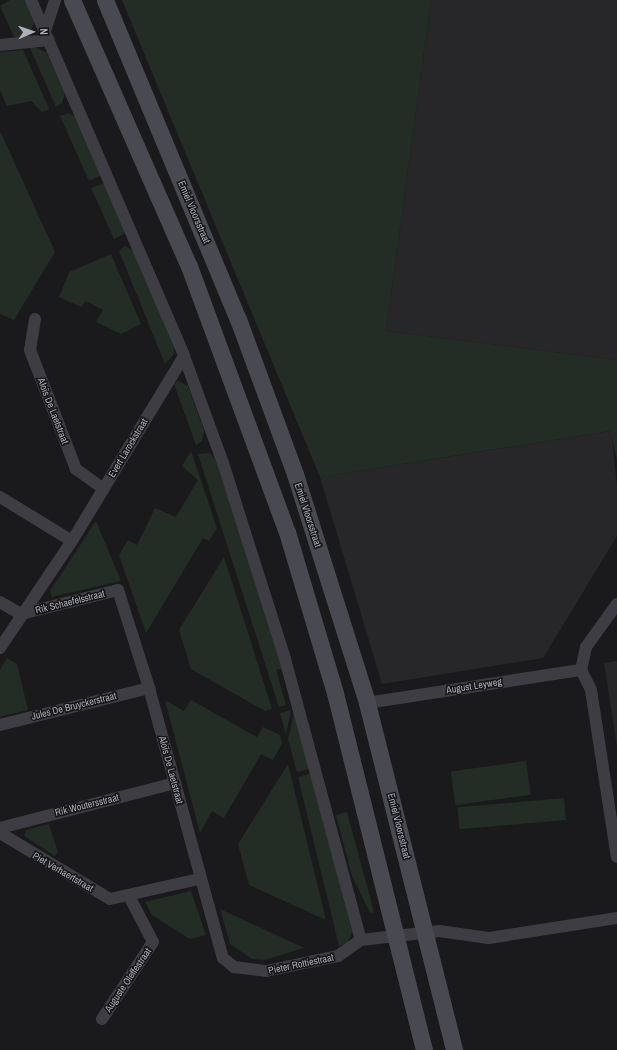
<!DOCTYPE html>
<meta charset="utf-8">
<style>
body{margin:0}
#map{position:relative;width:617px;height:1050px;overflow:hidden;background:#1a1a1c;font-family:"Archivo Narrow",sans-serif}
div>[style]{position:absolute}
.built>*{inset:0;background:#272629}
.green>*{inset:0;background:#242c26;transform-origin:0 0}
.street>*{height:12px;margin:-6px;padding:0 6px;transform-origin:6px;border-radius:6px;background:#3d3d43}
.secondary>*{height:17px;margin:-8.5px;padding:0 8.5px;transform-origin:8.5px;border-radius:8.5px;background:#494a51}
span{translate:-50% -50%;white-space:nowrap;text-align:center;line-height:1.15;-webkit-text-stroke:3px #151517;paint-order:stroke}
.street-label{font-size:10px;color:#adafbb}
.north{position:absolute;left:12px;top:12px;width:40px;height:40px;-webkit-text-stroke:3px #151517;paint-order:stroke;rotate:88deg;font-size:11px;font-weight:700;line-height:16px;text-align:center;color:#adafbb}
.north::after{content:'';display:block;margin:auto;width:14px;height:18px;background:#adafbb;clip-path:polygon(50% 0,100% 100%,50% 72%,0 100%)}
</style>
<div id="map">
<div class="built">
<i style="clip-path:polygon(431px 0,617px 0,617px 360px,386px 331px)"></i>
<i style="clip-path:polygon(611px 431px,617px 485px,617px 536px,543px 658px,382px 684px,320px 477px)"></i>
<i style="clip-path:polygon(617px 661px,617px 747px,604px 663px)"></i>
</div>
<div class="green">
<i style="clip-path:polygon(10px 0,25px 0,34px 22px,29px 37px,14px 37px,0 6px)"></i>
<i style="clip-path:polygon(122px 0,431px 0,386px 331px,617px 360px,617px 460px,610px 431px,320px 477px)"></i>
<i style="clip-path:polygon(35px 47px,47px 53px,65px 92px,62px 103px,56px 107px,30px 48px)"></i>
<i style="clip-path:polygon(23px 50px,49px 109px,42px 112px,31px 101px,7px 106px,0 90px,0 52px)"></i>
<i style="clip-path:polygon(69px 113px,76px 117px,102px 175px,89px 181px,60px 116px)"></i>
<i style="clip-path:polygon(0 131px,55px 252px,14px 320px,0 314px)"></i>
<i style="clip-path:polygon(105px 183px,125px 230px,124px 234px,114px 239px,91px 188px)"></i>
<i style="clip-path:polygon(125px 246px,136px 252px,174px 348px,174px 354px,165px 364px,119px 251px)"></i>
<i style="clip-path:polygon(111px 254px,141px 324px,121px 334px,96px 322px,103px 310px,86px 301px,81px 307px,59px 297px,69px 272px)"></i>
<i style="clip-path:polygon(178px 381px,188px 386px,204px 430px,202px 441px,196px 445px,174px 384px)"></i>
<i style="clip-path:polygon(191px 451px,217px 528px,209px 541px,203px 538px,146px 633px,119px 555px,128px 540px,137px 545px,155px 508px,176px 517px,198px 480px,182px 466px)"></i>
<i style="clip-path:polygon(210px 453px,216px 461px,283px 668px,276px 670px,286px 705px,279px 707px,198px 454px)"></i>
<i style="clip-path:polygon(96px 521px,121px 581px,52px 597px,50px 591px)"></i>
<i style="clip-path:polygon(224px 557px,272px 709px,265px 711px,191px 669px,179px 630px)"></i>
<i style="clip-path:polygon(7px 658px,17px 664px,28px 710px,0 717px,0 670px)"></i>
<i style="clip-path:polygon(165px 700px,184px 711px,191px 700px,257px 737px,263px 727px,280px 735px,282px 743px,273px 760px,261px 754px,224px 818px,212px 811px,200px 833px)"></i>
<i style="clip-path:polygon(295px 709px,310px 769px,297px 772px,288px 739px)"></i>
<i style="clip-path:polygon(291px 710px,286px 735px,280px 713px)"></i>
<i style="left:526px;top:761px;width:34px;height:76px;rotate:82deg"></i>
<i style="clip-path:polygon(288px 764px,326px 920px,249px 885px,238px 844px)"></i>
<i style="clip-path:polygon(312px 773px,352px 932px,348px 943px,339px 946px,298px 777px)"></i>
<i style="left:564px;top:798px;width:22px;height:107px;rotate:85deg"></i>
<i style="clip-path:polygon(347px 812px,374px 912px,370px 913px,352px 876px,336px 815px)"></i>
<i style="clip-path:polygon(49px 824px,58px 852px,55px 856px,24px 836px,26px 830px)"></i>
<i style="clip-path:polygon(191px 891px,206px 935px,190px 939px,152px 915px,145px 902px)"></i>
<i style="clip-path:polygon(220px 909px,304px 948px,264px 960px,252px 959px,230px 944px)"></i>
</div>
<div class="street">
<i style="left:31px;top:0;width:387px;rotate:66.7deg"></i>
<i style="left:184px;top:356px;width:114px;rotate:70deg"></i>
<i style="left:223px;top:463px;width:206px;rotate:72.4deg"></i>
<i style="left:285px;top:659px;width:291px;rotate:74.9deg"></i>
<i style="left:361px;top:940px;width:79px;rotate:-6.6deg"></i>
<i style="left:439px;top:931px;width:50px;rotate:8deg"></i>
<i style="left:489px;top:938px;width:130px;rotate:-8.9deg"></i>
<i style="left:45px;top:31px;width:33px;rotate:-72deg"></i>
<i style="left:0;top:45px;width:49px;rotate:-5.8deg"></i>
<i style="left:35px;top:319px;width:31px;rotate:99deg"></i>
<i style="left:30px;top:350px;width:128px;rotate:68.9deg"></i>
<i style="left:76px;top:469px;width:34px;rotate:36deg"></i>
<i style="left:0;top:497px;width:84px;rotate:31.4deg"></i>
<i style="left:0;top:602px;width:24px;rotate:30deg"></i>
<i style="left:21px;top:614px;width:100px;rotate:-13.9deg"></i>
<i style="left:118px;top:590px;width:103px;rotate:72.4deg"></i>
<i style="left:149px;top:688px;width:280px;rotate:74.7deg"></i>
<i style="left:223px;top:958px;width:14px;rotate:39deg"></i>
<i style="left:234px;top:967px;width:32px;rotate:7deg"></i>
<i style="left:266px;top:971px;width:74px;rotate:-11.8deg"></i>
<i style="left:338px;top:956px;width:28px;rotate:-35deg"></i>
<i style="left:617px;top:604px;width:53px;rotate:125.8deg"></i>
<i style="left:586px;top:647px;width:24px;rotate:102deg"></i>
<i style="left:581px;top:670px;width:22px;rotate:63deg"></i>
<i style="left:591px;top:690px;width:169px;rotate:81.2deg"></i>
<i style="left:0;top:648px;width:129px;rotate:-56.1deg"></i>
<i style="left:72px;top:541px;width:216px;rotate:-58.8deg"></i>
<i style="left:367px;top:703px;width:217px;rotate:-8.8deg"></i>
<i style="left:0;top:725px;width:154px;rotate:-13.9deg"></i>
<i style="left:0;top:828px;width:181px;rotate:-14.4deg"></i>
<i style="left:0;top:833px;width:128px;rotate:31deg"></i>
<i style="left:110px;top:899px;width:91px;rotate:-12.7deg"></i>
<i style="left:102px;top:1019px;width:92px;rotate:-56.5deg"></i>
<i style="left:153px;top:942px;width:50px;rotate:-117.6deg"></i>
</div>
<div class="secondary">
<i style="left:72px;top:0;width:291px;rotate:66.3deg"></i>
<i style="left:189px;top:266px;width:283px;rotate:69.8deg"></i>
<i style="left:287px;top:532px;width:168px;rotate:73.4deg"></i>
<i style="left:335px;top:693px;width:368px;rotate:76deg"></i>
<i style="left:105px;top:0;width:346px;rotate:67.4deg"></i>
<i style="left:238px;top:319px;width:165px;rotate:69.8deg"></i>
<i style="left:295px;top:474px;width:240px;rotate:72.5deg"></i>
<i style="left:367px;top:703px;width:358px;rotate:75.9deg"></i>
</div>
<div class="street-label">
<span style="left:194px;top:212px;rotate:67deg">Emiel Vloorsstraat</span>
<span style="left:53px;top:411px;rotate:69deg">Aloïs De Laetstraat</span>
<span style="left:128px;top:448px;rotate:-59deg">Evert Larockstraat</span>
<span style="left:308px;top:515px;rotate:72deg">Emiel Vloorsstraat</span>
<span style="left:70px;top:602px;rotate:-14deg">Rik Schaefelsstraat</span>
<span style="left:474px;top:686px;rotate:-9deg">August Leyweg</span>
<span style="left:74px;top:706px;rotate:-14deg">Jules De Bruyckerstraat</span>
<span style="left:171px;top:770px;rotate:75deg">Aloïs De Laetstraat</span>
<span style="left:87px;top:805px;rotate:-14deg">Rik Woutersstraat</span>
<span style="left:399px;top:826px;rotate:76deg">Emiel Vloorsstraat</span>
<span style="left:63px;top:872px;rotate:30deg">Piet Verhaertstraat</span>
<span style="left:301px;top:964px;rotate:-12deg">Pieter Rottiestraat</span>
<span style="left:128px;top:980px;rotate:-56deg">Auguste Oleffestraat</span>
</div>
<div class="north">N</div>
</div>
